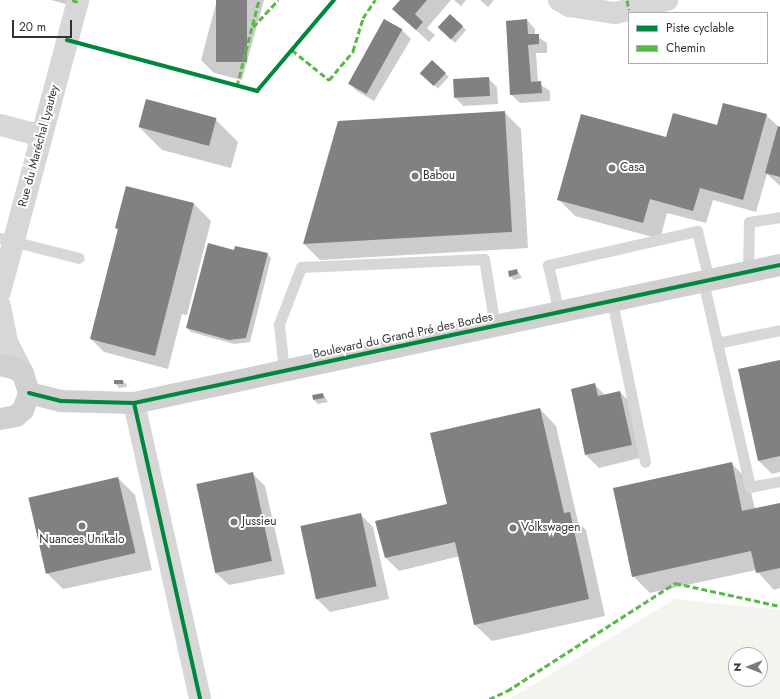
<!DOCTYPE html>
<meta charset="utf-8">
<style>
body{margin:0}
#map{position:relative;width:780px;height:699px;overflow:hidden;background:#fff;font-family:Jost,sans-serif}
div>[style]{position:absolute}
.green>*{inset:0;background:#f1f5ed}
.shadow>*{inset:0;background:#0003;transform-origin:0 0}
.building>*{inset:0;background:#818181;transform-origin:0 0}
.lane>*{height:11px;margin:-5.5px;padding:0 5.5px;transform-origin:5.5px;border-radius:5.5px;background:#d7d7d7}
.street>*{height:22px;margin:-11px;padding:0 11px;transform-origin:11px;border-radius:11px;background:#d7d7d7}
.secondary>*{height:22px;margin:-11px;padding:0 11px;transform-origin:11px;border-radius:11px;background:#d0d0d0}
.quiet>*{height:3px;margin-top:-1.5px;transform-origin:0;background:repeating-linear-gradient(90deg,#58b947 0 6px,transparent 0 9px)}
.cycleway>*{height:4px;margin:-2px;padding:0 2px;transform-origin:2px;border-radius:2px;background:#00873e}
.dots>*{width:11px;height:11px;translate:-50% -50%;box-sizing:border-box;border:2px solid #fff;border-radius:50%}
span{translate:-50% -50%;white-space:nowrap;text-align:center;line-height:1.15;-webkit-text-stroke:4px #fff;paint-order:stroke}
.street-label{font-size:12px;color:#333}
.poi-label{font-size:12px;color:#333}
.left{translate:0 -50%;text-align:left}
.legend{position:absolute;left:628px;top:12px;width:140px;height:52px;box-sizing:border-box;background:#fff;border:1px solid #adadad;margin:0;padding:5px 7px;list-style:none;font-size:12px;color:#333}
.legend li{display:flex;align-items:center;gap:8px;height:20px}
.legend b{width:20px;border:1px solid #adadad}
.north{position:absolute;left:728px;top:647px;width:40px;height:40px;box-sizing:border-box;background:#fff;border:1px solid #adadad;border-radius:50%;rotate:270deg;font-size:11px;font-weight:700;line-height:16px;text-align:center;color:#333}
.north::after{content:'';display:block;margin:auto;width:14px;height:18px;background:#7a7a7a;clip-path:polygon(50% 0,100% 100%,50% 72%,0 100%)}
.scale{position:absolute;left:12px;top:20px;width:60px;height:18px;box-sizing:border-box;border:2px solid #333;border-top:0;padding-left:5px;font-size:12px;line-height:14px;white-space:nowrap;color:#333;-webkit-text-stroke:3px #fff;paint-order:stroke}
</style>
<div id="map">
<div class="green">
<i style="clip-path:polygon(evenodd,675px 599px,780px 610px,780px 699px,509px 699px,675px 599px,736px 655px,760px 655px,760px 679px,736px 679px,736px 655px)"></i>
</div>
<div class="shadow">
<i style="clip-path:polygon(51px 0,70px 0,69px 5px)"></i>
<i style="clip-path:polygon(217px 0,264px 0,242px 80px,214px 73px,201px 60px)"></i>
<i style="clip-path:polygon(401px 0,451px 0,427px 28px,435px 35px,429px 42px,393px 9px)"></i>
<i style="clip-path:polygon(454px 0,466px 0,461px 6px)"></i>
<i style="clip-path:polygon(480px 0,494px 0,488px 7px)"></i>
<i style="clip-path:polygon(385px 20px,402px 30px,411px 39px,374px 101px,357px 91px,349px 83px)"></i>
<i style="clip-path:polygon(527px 20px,535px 29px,535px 35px,547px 43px,547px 53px,536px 53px,538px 83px,550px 91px,550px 101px,520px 103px,511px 94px)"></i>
<i style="clip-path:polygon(462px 26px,466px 30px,455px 43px,443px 31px)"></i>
<i style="left:432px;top:61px;width:23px;height:16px;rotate:43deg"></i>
<i style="clip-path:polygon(488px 78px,497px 87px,498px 104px,463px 106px,455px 97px,454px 80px)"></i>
<i style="clip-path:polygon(505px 113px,521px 129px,528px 248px,320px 260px,304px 244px)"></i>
<i style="clip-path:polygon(766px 115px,780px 128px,780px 186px,767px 174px,756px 212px,713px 200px,706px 223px,667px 213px,660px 239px,575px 216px,558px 199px,667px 139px)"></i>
<i style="clip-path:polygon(215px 119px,238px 142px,231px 168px,162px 150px,139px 127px)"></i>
<i style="clip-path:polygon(126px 187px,194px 204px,211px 221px,187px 315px,182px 314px,168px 369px,104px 352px,91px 339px,119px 231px,116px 228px)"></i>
<i style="clip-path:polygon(235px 251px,267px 254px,271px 258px,250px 342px,234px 344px,191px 332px,187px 328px)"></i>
<i style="clip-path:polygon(517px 270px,522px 278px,514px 280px,510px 276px)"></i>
<i style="clip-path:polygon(780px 361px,780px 472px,772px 474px,759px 461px,739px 370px)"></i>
<i style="clip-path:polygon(123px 381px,127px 385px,127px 387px,119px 388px,115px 383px)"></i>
<i style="clip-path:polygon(595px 385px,605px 395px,620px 392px,633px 405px,644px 457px,599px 468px,586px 455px,572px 389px)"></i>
<i style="clip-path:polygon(323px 394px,328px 402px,318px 404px,314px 400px)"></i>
<i style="clip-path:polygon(540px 409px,556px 426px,578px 522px,586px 530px,605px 616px,492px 641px,475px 625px,460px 556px,399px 571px,386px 558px,446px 505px)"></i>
<i style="clip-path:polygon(731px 463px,748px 480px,755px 509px,780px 504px,780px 588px,774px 590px,756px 570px,650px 593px,633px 576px)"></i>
<i style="clip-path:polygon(252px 473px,265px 486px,285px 574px,229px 585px,216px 573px)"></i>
<i style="clip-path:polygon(118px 478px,135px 495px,152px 570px,63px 589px,46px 572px)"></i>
<i style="clip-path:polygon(360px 514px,373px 527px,389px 599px,330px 612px,317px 599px)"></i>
</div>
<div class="building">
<i style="left:216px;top:0;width:31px;height:62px"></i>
<i style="clip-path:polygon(400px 0,427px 0,415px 14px,423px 22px,416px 30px,392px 9px)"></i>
<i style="left:450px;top:14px;width:18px;height:18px;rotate:43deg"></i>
<i style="left:384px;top:19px;width:21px;height:74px;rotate:29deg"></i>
<i style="clip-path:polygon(527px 19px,528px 34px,539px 34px,539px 44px,528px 45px,531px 82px,541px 81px,542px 93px,510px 95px,506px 21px)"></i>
<i style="left:432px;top:60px;width:19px;height:18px;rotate:43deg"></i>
<i style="left:489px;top:77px;width:19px;height:36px;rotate:87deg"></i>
<i style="left:146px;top:99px;width:73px;height:29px;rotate:15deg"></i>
<i style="clip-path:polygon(723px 103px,767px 114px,743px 200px,700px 188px,693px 211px,650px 199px,643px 223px,557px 200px,581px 114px,666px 137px,673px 113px,717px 125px)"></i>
<i style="clip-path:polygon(505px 111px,512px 232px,303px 244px,338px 121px)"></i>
<i style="clip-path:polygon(778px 126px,780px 127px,780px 177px,765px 173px)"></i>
<i style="clip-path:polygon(126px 186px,194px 203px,155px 356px,90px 339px,118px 229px,115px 228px)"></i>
<i style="clip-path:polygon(208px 243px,234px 250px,235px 246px,268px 253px,246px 338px,229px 340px,186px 328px)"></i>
<i style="clip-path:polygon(517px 269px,518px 274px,509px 277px,508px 271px)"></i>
<i style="clip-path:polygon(780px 360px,780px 456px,758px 461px,738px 369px)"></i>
<i style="left:114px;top:380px;width:9px;height:4px"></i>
<i style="clip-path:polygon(595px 383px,598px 396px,620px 391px,632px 445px,585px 455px,571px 389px)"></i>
<i style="left:323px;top:393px;width:5px;height:11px;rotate:79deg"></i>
<i style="clip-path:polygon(540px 408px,564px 513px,570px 512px,589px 599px,474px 625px,455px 542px,385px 558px,375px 521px,447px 504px,430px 433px)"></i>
<i style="clip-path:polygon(732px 462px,742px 511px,780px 503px,780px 568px,756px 573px,751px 551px,632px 577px,613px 488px)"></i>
<i style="left:253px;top:472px;width:91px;height:58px;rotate:78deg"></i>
<i style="left:118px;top:477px;width:78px;height:92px;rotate:77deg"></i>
<i style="left:361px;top:513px;width:75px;height:62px;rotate:78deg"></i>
</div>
<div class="lane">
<i style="left:0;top:238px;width:81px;rotate:14.2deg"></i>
<i style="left:748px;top:272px;width:50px;rotate:-88.9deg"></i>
<i style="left:749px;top:222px;width:31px;rotate:-9deg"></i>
<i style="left:703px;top:281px;width:211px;rotate:77.1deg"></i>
<i style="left:750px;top:487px;width:31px;rotate:-11deg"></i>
<i style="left:612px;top:301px;width:164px;rotate:78.4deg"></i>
<i style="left:559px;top:313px;width:49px;rotate:-102.9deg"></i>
<i style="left:548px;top:265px;width:153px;rotate:-12.9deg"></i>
<i style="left:697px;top:231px;width:50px;rotate:76.2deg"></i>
<i style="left:717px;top:343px;width:64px;rotate:-11.7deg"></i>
<i style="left:284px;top:372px;width:48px;rotate:-95.9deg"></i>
<i style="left:279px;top:324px;width:61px;rotate:-68.9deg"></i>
<i style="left:301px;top:267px;width:183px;rotate:-2.5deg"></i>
<i style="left:484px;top:259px;width:68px;rotate:80.7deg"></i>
</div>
<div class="street">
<i style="left:559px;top:0;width:12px;rotate:31deg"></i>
<i style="left:569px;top:6px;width:47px;rotate:8.7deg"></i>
<i style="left:615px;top:13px;width:54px;rotate:-14deg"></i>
<i style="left:0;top:125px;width:43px;rotate:14.7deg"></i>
<i style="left:0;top:292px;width:302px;rotate:-75deg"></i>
<i style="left:0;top:306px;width:37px;rotate:79deg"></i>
<i style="left:7px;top:342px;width:36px;rotate:63deg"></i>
<i style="left:134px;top:403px;width:303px;rotate:77.4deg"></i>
</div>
<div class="secondary">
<i style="left:0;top:365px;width:16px;rotate:14deg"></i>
<i style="left:16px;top:369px;width:9px;rotate:36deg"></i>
<i style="left:23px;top:374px;width:20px;rotate:72deg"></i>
<i style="left:29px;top:393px;width:18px;rotate:109deg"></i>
<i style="left:23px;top:410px;width:9px;rotate:139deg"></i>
<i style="left:16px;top:416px;width:16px;rotate:169deg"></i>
<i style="left:29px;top:393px;width:32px;rotate:14deg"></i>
<i style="left:60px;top:401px;width:74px;rotate:1.5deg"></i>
<i style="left:134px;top:403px;width:661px;rotate:-12.06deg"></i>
</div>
<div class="quiet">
<i style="left:72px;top:0;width:6px;rotate:18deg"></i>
<i style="left:627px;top:0;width:10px;rotate:79deg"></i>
<i style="left:253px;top:27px;width:37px;rotate:-47deg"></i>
<i style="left:292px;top:50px;width:48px;rotate:39deg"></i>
<i style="left:329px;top:80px;width:38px;rotate:-50deg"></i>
<i style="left:353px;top:51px;width:34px;rotate:-73deg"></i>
<i style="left:363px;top:18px;width:22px;rotate:-56deg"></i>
<i style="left:237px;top:86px;width:89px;rotate:-75.7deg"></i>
<i style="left:489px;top:699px;width:20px;rotate:-24deg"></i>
<i style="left:507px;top:691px;width:200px;rotate:-32.7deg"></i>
<i style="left:675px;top:583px;width:107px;rotate:12.4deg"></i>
</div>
<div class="cycleway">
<i style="left:67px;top:40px;width:197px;rotate:15deg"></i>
<i style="left:257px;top:91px;width:119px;rotate:-49.8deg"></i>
<i style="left:29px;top:393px;width:32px;rotate:14deg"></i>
<i style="left:60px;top:401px;width:74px;rotate:1.5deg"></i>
<i style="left:134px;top:403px;width:661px;rotate:-12.06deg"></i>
<i style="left:134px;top:403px;width:303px;rotate:77.4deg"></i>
</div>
<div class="dots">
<i style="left:612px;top:168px;background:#7a7a7a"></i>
<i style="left:415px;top:176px;background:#7a7a7a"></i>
<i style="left:234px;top:522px;background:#7a7a7a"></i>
<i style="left:82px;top:526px;background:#7a7a7a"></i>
<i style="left:513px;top:528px;background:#7a7a7a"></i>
</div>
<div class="street-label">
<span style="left:39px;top:146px;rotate:-75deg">Rue du Maréchal Lyautey</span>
<span style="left:403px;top:336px;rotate:-12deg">Boulevard du Grand Pré des Bordes</span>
</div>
<div class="poi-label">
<span class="left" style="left:620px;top:168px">Casa</span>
<span class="left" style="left:423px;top:176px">Babou</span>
<span class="left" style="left:242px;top:522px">Jussieu</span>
<span class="left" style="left:521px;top:528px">Volkswagen</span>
<span style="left:82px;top:540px">Nuances Unikalo</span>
</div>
<ul class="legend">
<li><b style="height:5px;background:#00873e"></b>Piste cyclable</li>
<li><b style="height:5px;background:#58b947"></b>Chemin</li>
</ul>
<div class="north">N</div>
<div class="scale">20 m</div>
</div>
